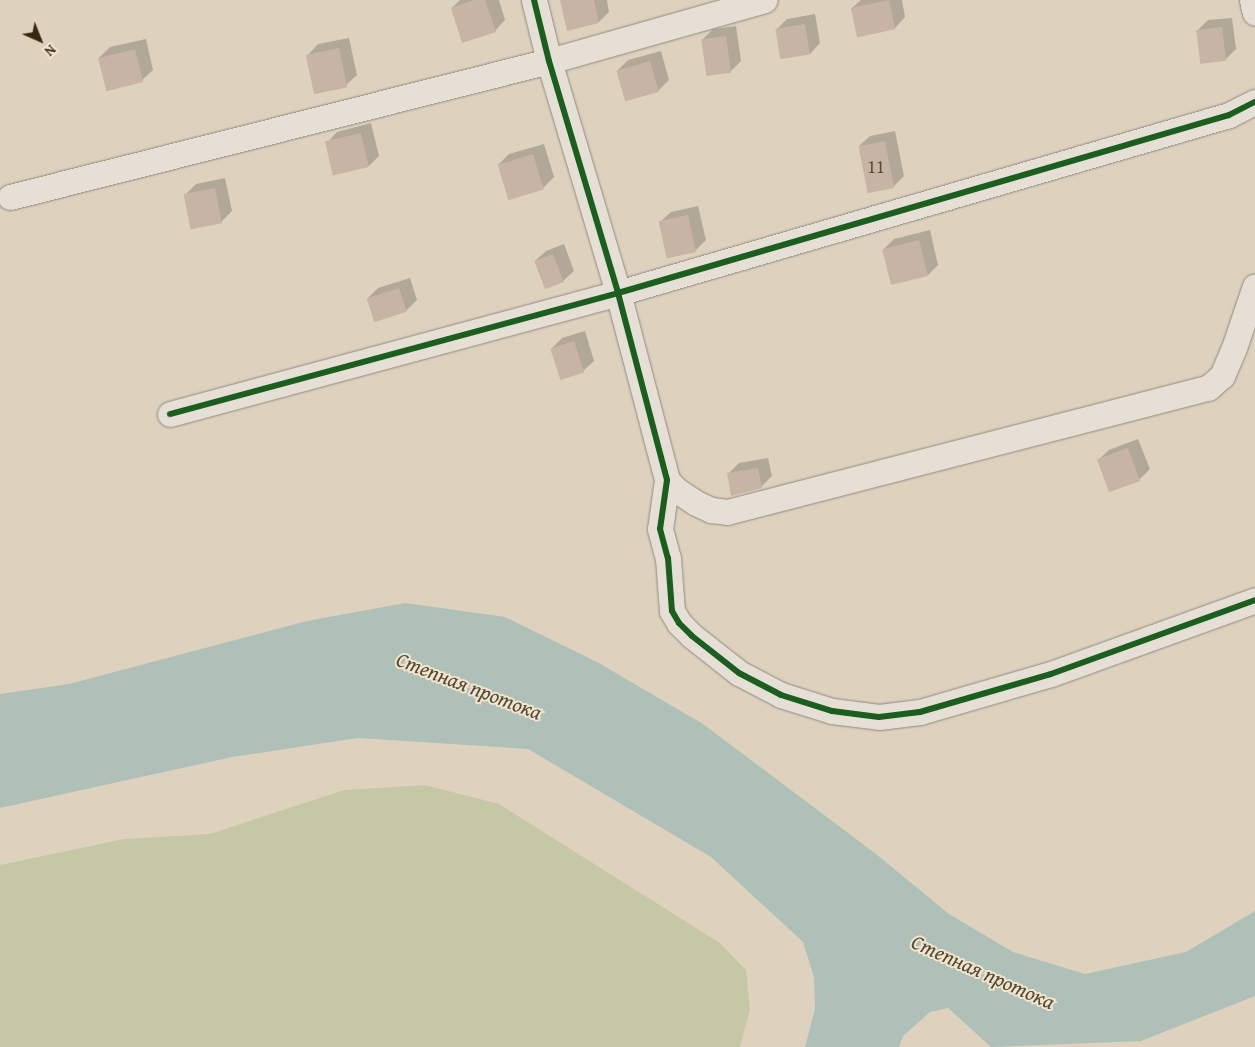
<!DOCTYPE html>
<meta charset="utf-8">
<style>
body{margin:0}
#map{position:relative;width:1255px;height:1047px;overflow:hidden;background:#ded2bf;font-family:"Gentium Book Plus",serif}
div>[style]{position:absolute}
.green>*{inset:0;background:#c6c8a5}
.water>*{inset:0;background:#aec0b7}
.shadow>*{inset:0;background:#0003}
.building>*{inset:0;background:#c8b4a5;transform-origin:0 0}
.roads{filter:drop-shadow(0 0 1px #938a7c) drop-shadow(0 0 1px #938a7c)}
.minor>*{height:25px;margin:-12.5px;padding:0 12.5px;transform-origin:12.5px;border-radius:12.5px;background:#e5dfd5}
.cycleway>*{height:6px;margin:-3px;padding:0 3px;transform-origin:3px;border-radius:3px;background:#1b5e20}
span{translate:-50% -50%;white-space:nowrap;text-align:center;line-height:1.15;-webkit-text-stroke:4px #f2e4cd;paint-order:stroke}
.number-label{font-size:18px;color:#5c4a33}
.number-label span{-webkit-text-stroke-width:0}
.water-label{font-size:21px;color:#504a36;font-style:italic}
.north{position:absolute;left:15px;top:15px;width:50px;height:50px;-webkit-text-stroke:4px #f2e4cd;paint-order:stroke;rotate:136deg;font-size:14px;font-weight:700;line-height:20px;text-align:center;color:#38260d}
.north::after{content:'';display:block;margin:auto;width:18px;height:22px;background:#38260d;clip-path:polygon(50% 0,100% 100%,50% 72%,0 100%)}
</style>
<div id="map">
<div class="green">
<i style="clip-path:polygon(425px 785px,499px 804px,720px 943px,746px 970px,750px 1009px,740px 1047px,0 1047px,0 865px,124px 839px,210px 834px,344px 790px)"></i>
</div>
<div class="water">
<i style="clip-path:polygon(405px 603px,505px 617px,597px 662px,703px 724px,876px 854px,949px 914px,1013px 952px,1085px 974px,1186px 952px,1255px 911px,1255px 996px,1141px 1041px,991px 1047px,948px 1008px,930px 1012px,903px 1036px,899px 1047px,805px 1047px,815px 1009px,814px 977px,803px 942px,711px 857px,528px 749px,358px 738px,232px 757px,0 808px,0 694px,69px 684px,307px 621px)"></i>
</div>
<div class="shadow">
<i style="clip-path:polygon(460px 0,499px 0,505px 20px,495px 31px,452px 8px)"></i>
<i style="clip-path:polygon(561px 0,607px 0,609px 12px,599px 22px,568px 30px)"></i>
<i style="clip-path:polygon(861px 0,902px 0,905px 17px,895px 28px,852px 8px)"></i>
<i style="clip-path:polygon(815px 14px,820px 43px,810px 54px,776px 30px,787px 19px)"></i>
<i style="clip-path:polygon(1232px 18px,1236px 49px,1225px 60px,1197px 31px,1208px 20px)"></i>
<i style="clip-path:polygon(736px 26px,741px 61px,730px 72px,702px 40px,713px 29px)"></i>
<i style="clip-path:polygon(349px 38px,357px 75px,346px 85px,308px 55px,318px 44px)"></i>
<i style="clip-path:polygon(146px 39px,153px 70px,142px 80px,99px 58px,110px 47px)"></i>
<i style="clip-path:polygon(661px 51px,669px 80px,658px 91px,618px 70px,628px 60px)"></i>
<i style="clip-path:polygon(371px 123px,379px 156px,369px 166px,327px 143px,337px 132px)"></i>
<i style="clip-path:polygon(895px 131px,904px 176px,893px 187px,859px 146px,870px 136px)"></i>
<i style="clip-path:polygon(544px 144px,554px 177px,543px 188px,498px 165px,509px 154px)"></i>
<i style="clip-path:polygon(225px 178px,232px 211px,221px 222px,185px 195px,196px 184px)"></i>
<i style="clip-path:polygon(698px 206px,706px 240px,695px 251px,660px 222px,671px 212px)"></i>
<i style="clip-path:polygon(930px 230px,938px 265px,928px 275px,883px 250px,894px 239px)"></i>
<i style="clip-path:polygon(564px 244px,574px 271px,563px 281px,535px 261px,546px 251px)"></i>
<i style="clip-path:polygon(410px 278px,417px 300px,406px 311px,368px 298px,378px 288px)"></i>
<i style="clip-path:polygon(585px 331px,594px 361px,583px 371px,552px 348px,562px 338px)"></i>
<i style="clip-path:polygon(1138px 439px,1150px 469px,1139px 480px,1098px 460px,1109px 450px)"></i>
<i style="clip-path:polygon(768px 458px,772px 476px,761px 487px,728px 474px,739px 463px)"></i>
</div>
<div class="building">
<i style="clip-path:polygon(474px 0,485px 0,496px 32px,462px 43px,451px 8px)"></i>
<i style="clip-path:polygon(560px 0,594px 0,599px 23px,567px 31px)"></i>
<i style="left:889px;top:0;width:30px;height:39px;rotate:78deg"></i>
<i style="left:805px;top:24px;width:31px;height:30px;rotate:81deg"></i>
<i style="left:1222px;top:27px;width:34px;height:26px;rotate:83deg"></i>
<i style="left:726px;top:36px;width:37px;height:25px;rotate:82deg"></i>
<i style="left:339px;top:48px;width:40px;height:34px;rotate:78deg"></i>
<i style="left:135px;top:49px;width:34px;height:38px;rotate:76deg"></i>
<i style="left:650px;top:61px;width:32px;height:35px;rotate:74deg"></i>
<i style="left:361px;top:133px;width:35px;height:37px;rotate:77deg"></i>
<i style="left:885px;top:141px;width:48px;height:27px;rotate:79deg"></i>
<i style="left:533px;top:154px;width:37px;height:37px;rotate:73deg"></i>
<i style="left:215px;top:188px;width:36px;height:32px;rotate:79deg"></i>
<i style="left:688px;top:215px;width:38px;height:30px;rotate:78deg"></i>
<i style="left:919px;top:240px;width:37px;height:38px;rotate:76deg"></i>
<i style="left:553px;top:254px;width:30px;height:20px;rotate:69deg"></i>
<i style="left:399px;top:288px;width:25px;height:34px;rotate:72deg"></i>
<i style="left:574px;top:341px;width:33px;height:25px;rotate:72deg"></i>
<i style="left:1128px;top:448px;width:35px;height:33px;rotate:70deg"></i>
<i style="clip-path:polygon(758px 468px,762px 488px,731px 496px,727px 473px)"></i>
</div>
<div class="roads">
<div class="minor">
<i style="left:534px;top:0;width:63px;rotate:76.2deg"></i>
<i style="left:549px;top:61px;width:242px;rotate:73.4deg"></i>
<i style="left:618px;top:293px;width:193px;rotate:75.3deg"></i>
<i style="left:667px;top:480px;width:49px;rotate:98.1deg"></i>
<i style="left:660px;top:529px;width:30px;rotate:75deg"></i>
<i style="left:668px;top:558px;width:53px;rotate:85.7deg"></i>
<i style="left:672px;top:611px;width:14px;rotate:60deg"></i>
<i style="left:679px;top:623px;width:18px;rotate:45deg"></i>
<i style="left:692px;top:636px;width:60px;rotate:38.2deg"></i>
<i style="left:739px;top:673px;width:47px;rotate:27.6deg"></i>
<i style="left:781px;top:695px;width:53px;rotate:17.4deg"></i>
<i style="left:832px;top:711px;width:47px;rotate:7.3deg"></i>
<i style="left:879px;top:717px;width:41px;rotate:-7deg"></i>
<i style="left:920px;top:712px;width:136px;rotate:-16.2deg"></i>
<i style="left:1051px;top:674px;width:217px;rotate:-19.9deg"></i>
<i style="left:1252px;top:0;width:13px;rotate:77deg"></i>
<i style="left:10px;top:197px;width:556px;rotate:-14.16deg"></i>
<i style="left:549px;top:61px;width:224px;rotate:-15.8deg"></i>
<i style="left:170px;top:414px;width:464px;rotate:-15.1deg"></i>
<i style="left:618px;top:293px;width:636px;rotate:-16.24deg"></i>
<i style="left:1229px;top:115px;width:29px;rotate:-27deg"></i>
<i style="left:667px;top:480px;width:12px;rotate:48deg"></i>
<i style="left:675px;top:489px;width:25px;rotate:34deg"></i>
<i style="left:696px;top:503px;width:17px;rotate:25deg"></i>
<i style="left:711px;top:510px;width:16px;rotate:7deg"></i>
<i style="left:727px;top:512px;width:497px;rotate:-14.5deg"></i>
<i style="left:1208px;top:388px;width:18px;rotate:-41deg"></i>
<i style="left:1222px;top:376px;width:30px;rotate:-67deg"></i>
<i style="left:1234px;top:348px;width:65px;rotate:-71.3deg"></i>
</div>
</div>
<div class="cycleway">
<i style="left:534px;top:0;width:63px;rotate:76.2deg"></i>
<i style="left:549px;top:61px;width:242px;rotate:73.4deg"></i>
<i style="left:618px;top:293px;width:193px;rotate:75.3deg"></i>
<i style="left:667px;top:480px;width:49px;rotate:98.1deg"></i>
<i style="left:660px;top:529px;width:30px;rotate:75deg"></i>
<i style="left:668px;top:558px;width:53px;rotate:85.7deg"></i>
<i style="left:672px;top:611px;width:14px;rotate:60deg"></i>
<i style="left:679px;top:623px;width:18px;rotate:45deg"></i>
<i style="left:692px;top:636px;width:60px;rotate:38.2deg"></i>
<i style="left:739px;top:673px;width:47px;rotate:27.6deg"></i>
<i style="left:781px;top:695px;width:53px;rotate:17.4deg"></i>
<i style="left:832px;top:711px;width:47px;rotate:7.3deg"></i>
<i style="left:879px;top:717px;width:41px;rotate:-7deg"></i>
<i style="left:920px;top:712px;width:136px;rotate:-16.2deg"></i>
<i style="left:1051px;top:674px;width:217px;rotate:-19.9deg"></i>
<i style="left:170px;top:414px;width:464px;rotate:-15.1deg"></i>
<i style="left:618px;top:293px;width:636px;rotate:-16.24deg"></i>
<i style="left:1229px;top:115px;width:29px;rotate:-27deg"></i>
</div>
<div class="number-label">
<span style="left:876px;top:167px">11</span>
</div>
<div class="water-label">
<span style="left:469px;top:686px;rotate:21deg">Степная протока</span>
<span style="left:983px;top:972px;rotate:24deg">Степная протока</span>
</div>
<div class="north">N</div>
</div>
